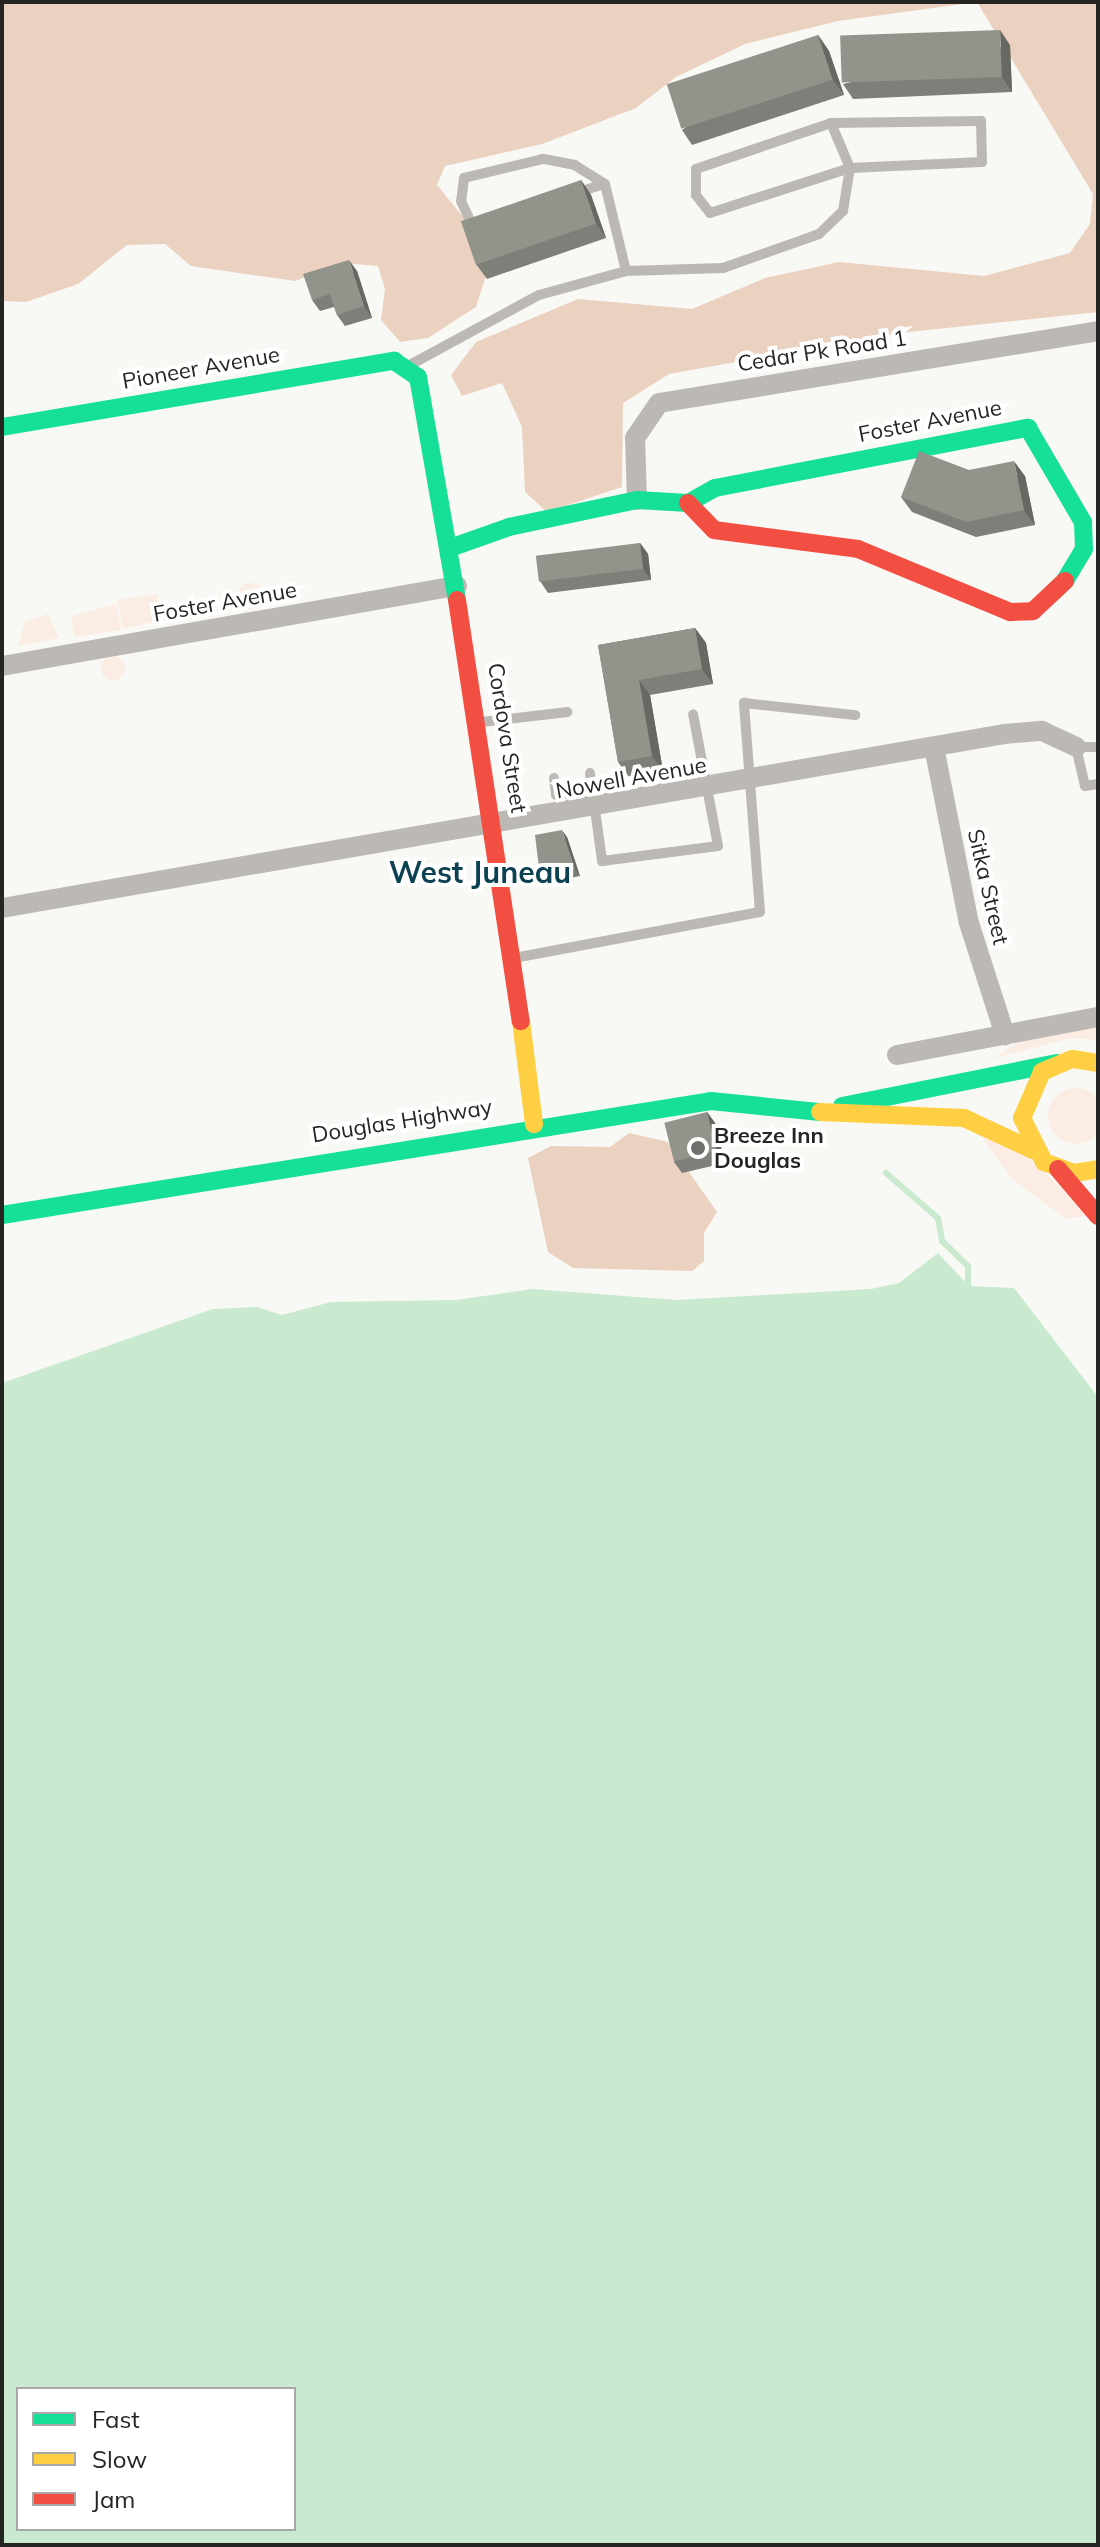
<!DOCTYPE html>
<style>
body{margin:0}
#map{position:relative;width:1100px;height:2547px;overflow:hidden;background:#f8f8f5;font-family:Mulish,sans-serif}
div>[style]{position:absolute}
.green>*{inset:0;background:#fbede3}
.round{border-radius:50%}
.forest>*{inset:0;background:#ebd1bf}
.water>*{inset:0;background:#c9eacf}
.stream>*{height:6px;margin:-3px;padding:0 3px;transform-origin:3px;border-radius:3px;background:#c9eacf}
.lane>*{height:10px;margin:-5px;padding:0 5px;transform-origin:5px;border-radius:5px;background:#bcb9b4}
.street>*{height:20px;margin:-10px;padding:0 10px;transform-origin:10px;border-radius:10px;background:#bcb9b4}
.fast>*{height:18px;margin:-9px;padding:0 9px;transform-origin:9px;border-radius:9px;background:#16e098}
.slow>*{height:18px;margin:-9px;padding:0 9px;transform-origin:9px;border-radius:9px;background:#ffcf43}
.jam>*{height:18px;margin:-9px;padding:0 9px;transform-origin:9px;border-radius:9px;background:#f24e42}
.wall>*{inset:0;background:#7d7f78}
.shaded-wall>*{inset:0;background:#666861}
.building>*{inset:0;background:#91948b;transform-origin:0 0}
.dots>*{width:22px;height:22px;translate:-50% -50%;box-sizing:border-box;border:4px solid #fff;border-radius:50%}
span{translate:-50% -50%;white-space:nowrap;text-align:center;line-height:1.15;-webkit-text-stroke:8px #fff;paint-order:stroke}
.street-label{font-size:22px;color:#252523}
.poi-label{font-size:22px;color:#252523;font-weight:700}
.left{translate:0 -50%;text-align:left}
.district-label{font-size:30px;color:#0c4152;font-weight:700}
.frame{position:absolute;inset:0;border:4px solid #252523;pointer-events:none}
.legend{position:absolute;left:16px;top:2387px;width:280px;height:144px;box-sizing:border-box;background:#fff;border:2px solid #a8a8a7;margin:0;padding:10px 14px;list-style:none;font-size:24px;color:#252523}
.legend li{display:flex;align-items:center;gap:16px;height:40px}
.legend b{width:40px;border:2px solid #a8a8a7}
</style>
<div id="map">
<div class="green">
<i class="round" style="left:238px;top:583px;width:26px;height:26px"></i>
<i style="clip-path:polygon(157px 594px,157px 621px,123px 629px,117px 600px)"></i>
<i style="clip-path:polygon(116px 604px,121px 630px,74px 637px,71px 616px)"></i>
<i style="clip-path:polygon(48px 614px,59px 638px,18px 646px,25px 621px)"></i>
<i class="round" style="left:101px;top:656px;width:24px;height:24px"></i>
<i style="clip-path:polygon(1098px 1026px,1098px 1040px,1071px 1038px,992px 1059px,1017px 1043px)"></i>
<i class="round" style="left:1048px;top:1088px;width:56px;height:56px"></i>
<i style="clip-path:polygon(982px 1138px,1010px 1142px,1092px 1215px,1066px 1219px,1012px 1179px)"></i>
</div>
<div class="forest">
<i style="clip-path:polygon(2px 2px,1098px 2px,1098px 312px,899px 333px,669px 374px,623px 403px,622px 487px,547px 512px,525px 492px,522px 427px,502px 383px,462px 396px,451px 375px,476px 342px,578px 299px,692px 309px,765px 278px,839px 262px,984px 276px,1070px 253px,1090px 224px,1093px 194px,977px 2px,838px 21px,745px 44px,676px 77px,636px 108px,542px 144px,445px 166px,437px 185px,482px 240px,489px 266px,476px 307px,428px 338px,400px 342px,381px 320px,385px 289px,378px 266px,343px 263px,295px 281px,191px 266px,165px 244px,127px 245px,78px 284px,26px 302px,2px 301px)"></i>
<i style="clip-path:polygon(629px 1133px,668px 1142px,717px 1212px,704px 1233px,704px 1261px,692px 1271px,573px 1268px,548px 1252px,528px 1158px,551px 1146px,610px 1147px)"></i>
</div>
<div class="water">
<i style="clip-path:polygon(evenodd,938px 1253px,969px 1286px,1014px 1288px,1098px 1397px,1098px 2545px,2px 2545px,2px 1383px,213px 1309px,257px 1307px,282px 1315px,331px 1302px,456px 1300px,532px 1289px,677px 1300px,871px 1289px,899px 1283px,938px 1253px,18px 2389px,294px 2389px,294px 2529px,18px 2529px,18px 2389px)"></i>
</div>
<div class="stream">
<i style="left:886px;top:1173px;width:69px;rotate:40.9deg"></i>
<i style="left:938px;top:1218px;width:23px;rotate:80deg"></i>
<i style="left:942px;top:1241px;width:36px;rotate:44deg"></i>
<i style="left:968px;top:1266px;width:20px;rotate:90deg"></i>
</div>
<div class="lane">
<i style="left:575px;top:193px;width:31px;rotate:-17deg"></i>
<i style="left:626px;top:271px;width:97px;rotate:-1.8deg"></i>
<i style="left:723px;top:268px;width:102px;rotate:-19.5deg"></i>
<i style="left:819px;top:234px;width:33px;rotate:-44deg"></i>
<i style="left:843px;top:211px;width:44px;rotate:-80.8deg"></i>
<i style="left:850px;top:168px;width:49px;rotate:-112.9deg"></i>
<i style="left:831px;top:123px;width:150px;rotate:-0.8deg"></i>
<i style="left:981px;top:121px;width:41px;rotate:88.6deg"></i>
<i style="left:982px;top:162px;width:132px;rotate:177.4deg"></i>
<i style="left:850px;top:168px;width:147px;rotate:162.2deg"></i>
<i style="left:710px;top:213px;width:23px;rotate:-128deg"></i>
<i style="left:696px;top:195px;width:26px;rotate:-90deg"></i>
<i style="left:696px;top:169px;width:143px;rotate:-18.8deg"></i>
<i style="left:408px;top:366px;width:149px;rotate:-28.5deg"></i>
<i style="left:539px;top:295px;width:90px;rotate:-15.4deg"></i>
<i style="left:626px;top:271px;width:89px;rotate:-103.6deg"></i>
<i style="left:605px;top:184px;width:36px;rotate:-148deg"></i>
<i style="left:575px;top:165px;width:33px;rotate:-169deg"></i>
<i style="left:543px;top:159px;width:81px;rotate:166.5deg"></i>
<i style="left:464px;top:178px;width:23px;rotate:97deg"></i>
<i style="left:461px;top:201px;width:26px;rotate:65deg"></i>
<i style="left:482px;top:722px;width:86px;rotate:-6.7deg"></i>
<i style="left:1098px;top:747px;width:22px;rotate:180deg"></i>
<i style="left:1076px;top:747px;width:40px;rotate:77deg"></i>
<i style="left:1085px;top:786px;width:13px;rotate:-9deg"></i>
<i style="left:590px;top:773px;width:89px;rotate:82.2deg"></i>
<i style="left:602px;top:861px;width:117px;rotate:-7.4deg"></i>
<i style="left:718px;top:846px;width:134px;rotate:-100.7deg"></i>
<i style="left:554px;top:778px;width:17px;rotate:83deg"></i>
<i style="left:556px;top:795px;width:37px;rotate:-6deg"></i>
<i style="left:514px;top:958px;width:250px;rotate:-10.6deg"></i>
<i style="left:760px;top:912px;width:210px;rotate:-94.4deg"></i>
<i style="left:744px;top:703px;width:112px;rotate:6.2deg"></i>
</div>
<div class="street">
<i style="left:637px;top:500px;width:62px;rotate:-91.8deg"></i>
<i style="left:635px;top:438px;width:42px;rotate:-55.6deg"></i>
<i style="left:659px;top:403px;width:445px;rotate:-9.3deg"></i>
<i style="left:2px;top:666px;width:462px;rotate:-10deg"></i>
<i style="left:934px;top:747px;width:179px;rotate:78.8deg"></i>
<i style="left:969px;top:923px;width:118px;rotate:72.2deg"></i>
<i style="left:2px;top:908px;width:1017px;rotate:-9.85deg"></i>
<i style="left:1004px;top:734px;width:38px;rotate:-5deg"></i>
<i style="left:1042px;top:731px;width:38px;rotate:25deg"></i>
<i style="left:897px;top:1055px;width:205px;rotate:-10.7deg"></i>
</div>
<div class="fast">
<i style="left:2px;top:427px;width:398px;rotate:-9.6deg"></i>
<i style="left:394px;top:361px;width:29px;rotate:34deg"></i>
<i style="left:418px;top:377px;width:226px;rotate:80.1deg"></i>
<i style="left:450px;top:548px;width:63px;rotate:-19.6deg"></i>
<i style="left:509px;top:527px;width:131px;rotate:-11.9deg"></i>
<i style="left:637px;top:500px;width:51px;rotate:3.4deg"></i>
<i style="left:688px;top:503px;width:31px;rotate:-29deg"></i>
<i style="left:715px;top:488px;width:319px;rotate:-10.9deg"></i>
<i style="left:1028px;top:428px;width:109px;rotate:59.7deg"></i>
<i style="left:1083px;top:522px;width:27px;rotate:88deg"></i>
<i style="left:1084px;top:549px;width:37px;rotate:121deg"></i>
<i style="left:842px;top:1106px;width:219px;rotate:-11.3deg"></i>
<i style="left:2px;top:1215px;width:718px;rotate:-9.13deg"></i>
<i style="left:711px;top:1101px;width:110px;rotate:5.8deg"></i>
</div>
<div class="slow">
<i style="left:521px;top:1021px;width:104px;rotate:82.8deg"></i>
<i style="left:1098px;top:1063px;width:26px;rotate:-171deg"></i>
<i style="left:1072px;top:1059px;width:33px;rotate:157deg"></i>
<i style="left:1042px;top:1072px;width:50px;rotate:113.5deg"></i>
<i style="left:1022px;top:1118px;width:49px;rotate:63.4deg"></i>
<i style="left:1044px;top:1162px;width:32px;rotate:20deg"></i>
<i style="left:1074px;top:1173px;width:24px;rotate:-9deg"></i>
<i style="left:820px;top:1112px;width:144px;rotate:2.4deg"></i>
<i style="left:964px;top:1118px;width:76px;rotate:24.9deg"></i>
</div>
<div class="jam">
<i style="left:688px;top:503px;width:37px;rotate:46deg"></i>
<i style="left:714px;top:530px;width:145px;rotate:7.5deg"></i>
<i style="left:858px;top:549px;width:165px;rotate:22.5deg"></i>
<i style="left:1010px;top:612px;width:23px;rotate:-2deg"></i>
<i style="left:1033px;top:611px;width:44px;rotate:-43.2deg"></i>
<i style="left:457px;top:600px;width:426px;rotate:81.4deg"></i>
<i style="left:1058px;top:1169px;width:62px;rotate:49.6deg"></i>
</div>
<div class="wall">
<i style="clip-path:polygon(818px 35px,829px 51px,844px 95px,692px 145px,682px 130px)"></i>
<i style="clip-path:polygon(1010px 45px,1012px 92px,853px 99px,843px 84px)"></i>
<i style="clip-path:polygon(581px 180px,591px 195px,606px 238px,487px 279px,476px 264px)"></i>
<i style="clip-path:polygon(357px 271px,372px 318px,345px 326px,337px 315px,334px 307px,320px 311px,312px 300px)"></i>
<i style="clip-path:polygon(969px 470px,1025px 476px,1035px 525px,976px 537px,912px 512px,901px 497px)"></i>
<i style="clip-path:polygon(640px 543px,648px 554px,651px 580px,548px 593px,540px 581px)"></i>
<i style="clip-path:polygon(695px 628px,706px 643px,713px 684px,650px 695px,663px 771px,629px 777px,618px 762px,598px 645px)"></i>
<i style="clip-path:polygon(567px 837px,580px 876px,545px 883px,540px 876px)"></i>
<i style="clip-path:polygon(707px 1112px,715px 1123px,725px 1163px,682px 1173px,674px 1162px)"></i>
</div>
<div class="shaded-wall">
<i style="clip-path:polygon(1000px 30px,1010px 45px,1012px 92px,1002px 77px)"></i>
<i style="clip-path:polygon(818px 35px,829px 51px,844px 95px,833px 80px)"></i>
<i style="clip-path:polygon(581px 180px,591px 195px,606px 238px,596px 223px)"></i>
<i style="clip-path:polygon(349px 260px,357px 271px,372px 318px,364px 306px)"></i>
<i style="clip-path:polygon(1014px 461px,1025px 476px,1035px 525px,1024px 510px)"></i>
<i style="clip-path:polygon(640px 543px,648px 554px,651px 580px,643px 569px)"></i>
<i style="clip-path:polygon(695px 628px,706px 643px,713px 684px,702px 669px)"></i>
<i style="clip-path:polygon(639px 680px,650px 695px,663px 771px,652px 756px)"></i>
<i style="clip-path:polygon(562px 830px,567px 837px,580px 876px,575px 869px)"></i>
<i style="clip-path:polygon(707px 1112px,715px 1123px,725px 1163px,717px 1151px)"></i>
</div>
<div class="building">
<i style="left:1000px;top:30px;width:47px;height:160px;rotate:88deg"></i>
<i style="left:818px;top:35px;width:47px;height:159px;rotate:72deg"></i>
<i style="left:581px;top:180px;width:46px;height:127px;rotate:71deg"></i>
<i style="clip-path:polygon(349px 260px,364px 306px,337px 315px,330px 294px,312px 300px,303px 274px)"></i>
<i style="clip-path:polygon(919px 451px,969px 470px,1014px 461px,1024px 510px,966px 522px,901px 497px)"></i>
<i style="left:640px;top:543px;width:26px;height:105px;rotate:83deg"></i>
<i style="clip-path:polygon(695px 628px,702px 669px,639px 680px,652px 756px,618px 762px,598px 645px)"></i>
<i style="clip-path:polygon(562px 830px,575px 869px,540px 876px,535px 835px)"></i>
<i style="left:707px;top:1112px;width:40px;height:44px;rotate:76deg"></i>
</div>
<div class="dots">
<i style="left:698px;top:1148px;background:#6f6f6c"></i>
</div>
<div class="street-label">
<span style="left:822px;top:351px;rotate:-9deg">Cedar Pk Road 1</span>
<span style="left:201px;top:368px;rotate:-10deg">Pioneer Avenue</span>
<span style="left:930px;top:421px;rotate:-11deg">Foster Avenue</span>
<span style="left:225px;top:602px;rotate:-10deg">Foster Avenue</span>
<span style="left:507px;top:738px;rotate:81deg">Cordova Street</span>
<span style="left:631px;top:778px;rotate:-10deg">Nowell Avenue</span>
<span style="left:988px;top:887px;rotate:77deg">Sitka Street</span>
<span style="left:402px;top:1121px;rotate:-9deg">Douglas Highway</span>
</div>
<div class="poi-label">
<span class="left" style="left:714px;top:1148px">Breeze Inn<br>Douglas</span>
</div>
<div class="district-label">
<span style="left:480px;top:872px">West Juneau</span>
</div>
<div class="frame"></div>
<ul class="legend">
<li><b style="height:10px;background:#16e098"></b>Fast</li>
<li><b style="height:10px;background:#ffcf43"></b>Slow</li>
<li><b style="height:10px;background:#f24e42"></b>Jam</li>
</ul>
</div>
